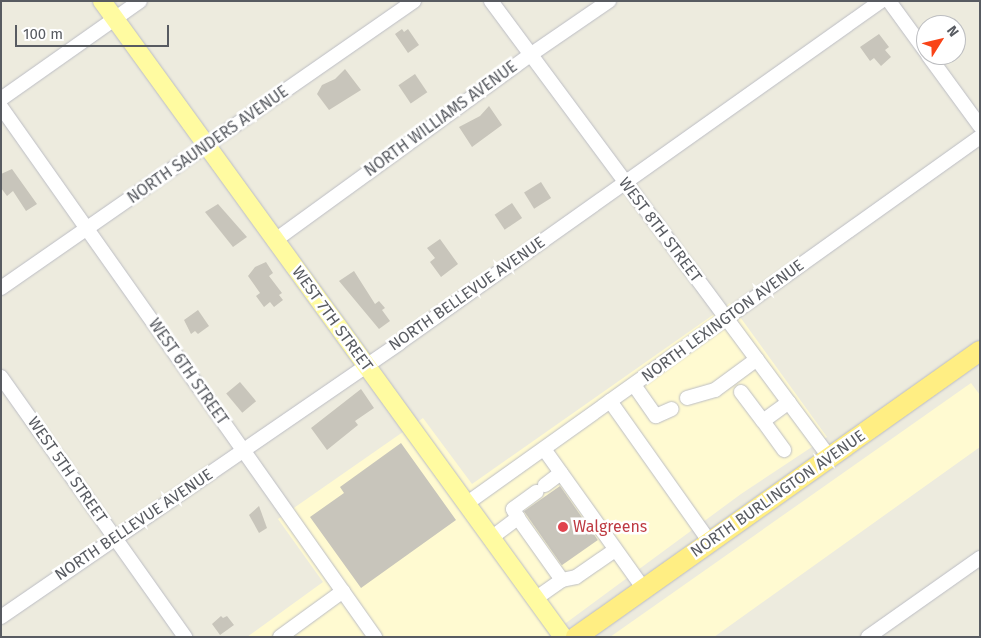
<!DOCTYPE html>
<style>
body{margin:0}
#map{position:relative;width:981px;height:638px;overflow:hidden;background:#edebde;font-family:"Fira Sans",sans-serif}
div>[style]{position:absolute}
.commercial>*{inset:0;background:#fffad1}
.building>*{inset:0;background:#c8c5bb;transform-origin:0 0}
.roads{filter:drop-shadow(0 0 1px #bcbdc4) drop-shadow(0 0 1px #bcbdc4)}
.minor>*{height:14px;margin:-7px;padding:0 7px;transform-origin:7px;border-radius:7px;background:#fff}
.major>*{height:18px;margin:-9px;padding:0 9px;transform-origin:9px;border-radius:9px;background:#fffba1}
.highway>*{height:20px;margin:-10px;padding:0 10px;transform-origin:10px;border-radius:10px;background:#ffee83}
.dots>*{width:14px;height:14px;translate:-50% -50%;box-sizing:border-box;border:2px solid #fff;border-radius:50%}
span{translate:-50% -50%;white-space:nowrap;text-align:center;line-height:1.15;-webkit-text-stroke:5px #fff;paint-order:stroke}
.street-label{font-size:16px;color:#585b61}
.health-label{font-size:16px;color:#be3a42}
.left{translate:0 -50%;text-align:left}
.frame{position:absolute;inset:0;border:2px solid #585b61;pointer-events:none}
.north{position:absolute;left:916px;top:15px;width:50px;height:50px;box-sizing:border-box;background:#fff;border:1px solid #bcbdc0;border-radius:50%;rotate:54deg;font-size:14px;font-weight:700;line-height:20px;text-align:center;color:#585b61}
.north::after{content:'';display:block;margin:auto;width:18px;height:22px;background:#f94418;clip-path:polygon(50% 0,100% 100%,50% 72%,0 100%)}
.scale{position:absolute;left:15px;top:25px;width:154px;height:22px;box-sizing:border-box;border:2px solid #585b61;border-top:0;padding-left:6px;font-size:15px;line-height:18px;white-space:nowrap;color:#585b61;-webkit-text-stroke:4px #fff;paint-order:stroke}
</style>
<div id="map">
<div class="commercial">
<i style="clip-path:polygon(730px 303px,827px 437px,741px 494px,547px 637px,247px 637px,323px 582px,278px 519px,423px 418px,472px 484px)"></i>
<i style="clip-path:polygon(971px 383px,980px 395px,980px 447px,714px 637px,610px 637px)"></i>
</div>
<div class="building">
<i style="clip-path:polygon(402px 29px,404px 32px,408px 29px,419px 45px,408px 53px,395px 34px)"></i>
<i style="clip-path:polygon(879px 34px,889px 47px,885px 50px,891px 57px,881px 66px,874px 58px,870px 61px,860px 47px)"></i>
<i style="clip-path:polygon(345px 69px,361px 90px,329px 110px,317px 94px,322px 85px,335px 79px)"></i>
<i style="left:415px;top:74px;width:22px;height:20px;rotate:56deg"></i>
<i style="clip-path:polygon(489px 106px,502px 125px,472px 147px,459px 127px,480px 116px)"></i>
<i style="clip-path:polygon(12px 169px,37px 204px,26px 211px,13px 191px,7px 196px,1px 188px,1px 174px)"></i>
<i style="left:541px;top:182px;width:19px;height:20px;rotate:58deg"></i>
<i style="left:512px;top:203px;width:18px;height:21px;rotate:56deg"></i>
<i style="clip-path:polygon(218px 204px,247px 237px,233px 247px,205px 212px)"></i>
<i style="clip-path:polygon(440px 239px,458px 264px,441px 277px,430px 262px,435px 258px,427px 248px)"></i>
<i style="clip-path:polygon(266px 262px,273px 273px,269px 276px,282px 293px,279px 295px,283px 300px,274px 307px,270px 302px,264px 307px,256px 296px,260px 293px,248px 276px,255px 267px)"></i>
<i style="clip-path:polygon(354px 271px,375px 304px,379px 301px,385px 308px,382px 310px,390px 321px,379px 329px,339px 281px)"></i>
<i style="clip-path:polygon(198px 310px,209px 326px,198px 334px,195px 331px,191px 334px,184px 320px)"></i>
<i style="left:240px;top:382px;width:25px;height:18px;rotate:50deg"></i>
<i style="clip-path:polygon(361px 389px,374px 408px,355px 421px,358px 425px,327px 450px,311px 428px)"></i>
<i style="clip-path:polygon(401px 443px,456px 520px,361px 588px,310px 517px,344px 493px,340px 487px)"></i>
<i style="left:560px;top:486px;width:66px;height:44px;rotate:55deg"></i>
<i style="clip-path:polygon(259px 506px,267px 528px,259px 533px,249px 515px)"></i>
<i style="clip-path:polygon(221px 616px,223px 618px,227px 616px,234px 625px,220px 635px,212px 624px)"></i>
</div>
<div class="roads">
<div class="minor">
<i style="left:491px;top:1px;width:569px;rotate:53.43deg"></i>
<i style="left:889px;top:1px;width:63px;rotate:54deg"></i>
<i style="left:928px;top:55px;width:88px;rotate:53.8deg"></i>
<i style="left:1px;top:99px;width:170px;rotate:-35.2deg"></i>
<i style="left:1px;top:107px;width:649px;rotate:54.79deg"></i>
<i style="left:274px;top:241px;width:316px;rotate:-36deg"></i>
<i style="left:530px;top:55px;width:96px;rotate:-34.4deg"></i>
<i style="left:1px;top:288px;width:503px;rotate:-34.8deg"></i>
<i style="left:1px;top:377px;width:319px;rotate:54.7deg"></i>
<i style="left:634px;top:385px;width:38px;rotate:55deg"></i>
<i style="left:656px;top:416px;width:17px;rotate:-24deg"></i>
<i style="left:741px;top:392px;width:36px;rotate:53deg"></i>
<i style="left:763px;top:421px;width:32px;rotate:-36deg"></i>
<i style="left:687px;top:398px;width:29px;rotate:-16deg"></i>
<i style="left:715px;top:390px;width:52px;rotate:-36.4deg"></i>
<i style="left:610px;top:401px;width:173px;rotate:54.7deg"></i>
<i style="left:763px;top:421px;width:36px;rotate:54deg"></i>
<i style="left:544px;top:449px;width:172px;rotate:54.5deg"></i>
<i style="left:545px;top:485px;width:20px;rotate:-37deg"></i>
<i style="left:466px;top:504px;width:632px;rotate:-35.53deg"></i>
<i style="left:518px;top:518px;width:10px;rotate:-119deg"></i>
<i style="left:513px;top:509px;width:29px;rotate:-36deg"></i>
<i style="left:491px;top:538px;width:34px;rotate:-37deg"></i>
<i style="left:518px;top:518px;width:76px;rotate:54.6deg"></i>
<i style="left:562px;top:580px;width:33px;rotate:145deg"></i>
<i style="left:562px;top:580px;width:14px;rotate:-12deg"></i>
<i style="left:576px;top:577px;width:47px;rotate:-34.7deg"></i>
<i style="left:1px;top:617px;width:483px;rotate:-34.5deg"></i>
<i style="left:399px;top:343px;width:591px;rotate:-35.36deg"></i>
<i style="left:280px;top:637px;width:78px;rotate:-36.1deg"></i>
<i style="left:868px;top:637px;width:137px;rotate:-35.2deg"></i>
</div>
<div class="major">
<i style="left:102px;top:1px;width:786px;rotate:54.06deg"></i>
</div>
<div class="highway">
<i style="left:576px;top:637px;width:495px;rotate:-35.3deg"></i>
</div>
</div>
<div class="dots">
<i style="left:563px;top:527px;background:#e0444e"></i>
</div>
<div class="street-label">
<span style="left:441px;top:119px;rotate:-36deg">NORTH WILLIAMS AVENUE</span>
<span style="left:208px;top:145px;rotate:-35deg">NORTH SAUNDERS AVENUE</span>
<span style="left:660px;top:230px;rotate:53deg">WEST 8TH STREET</span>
<span style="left:467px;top:294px;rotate:-35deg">NORTH BELLEVUE AVENUE</span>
<span style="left:332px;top:319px;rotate:54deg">WEST 7TH STREET</span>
<span style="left:723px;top:321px;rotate:-36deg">NORTH LEXINGTON AVENUE</span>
<span style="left:188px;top:372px;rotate:55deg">WEST 6TH STREET</span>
<span style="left:67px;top:470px;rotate:55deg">WEST 5TH STREET</span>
<span style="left:778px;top:494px;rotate:-35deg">NORTH BURLINGTON AVENUE</span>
<span style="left:134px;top:525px;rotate:-34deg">NORTH BELLEVUE AVENUE</span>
</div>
<div class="health-label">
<span class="left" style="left:573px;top:527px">Walgreens</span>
</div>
<div class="frame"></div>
<div class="north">N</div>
<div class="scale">100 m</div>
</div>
